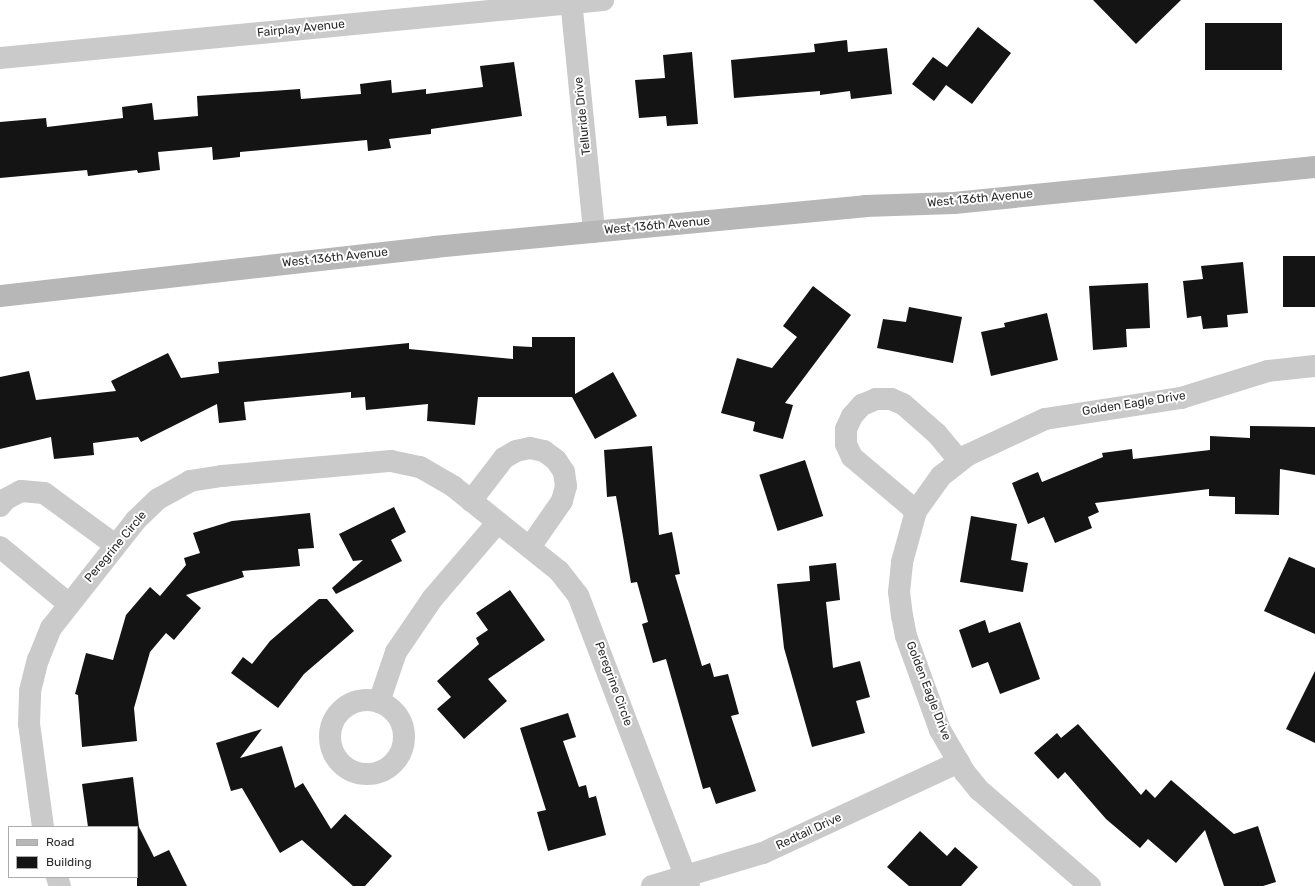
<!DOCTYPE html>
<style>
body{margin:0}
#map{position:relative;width:1315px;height:886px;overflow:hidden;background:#fff;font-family:Rubik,sans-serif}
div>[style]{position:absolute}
.building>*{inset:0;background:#141414;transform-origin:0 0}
.street>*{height:22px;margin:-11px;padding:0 11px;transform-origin:11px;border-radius:11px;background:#cacaca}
.street>.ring{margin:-11px;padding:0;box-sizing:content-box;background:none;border:22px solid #cacaca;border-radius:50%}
.secondary>*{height:22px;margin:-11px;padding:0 11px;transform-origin:11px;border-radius:11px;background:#b7b7b7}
span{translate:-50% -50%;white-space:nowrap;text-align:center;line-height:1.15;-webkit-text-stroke:4px #fff;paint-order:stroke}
.street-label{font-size:12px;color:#2d2d2d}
.legend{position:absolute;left:8px;top:826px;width:130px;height:52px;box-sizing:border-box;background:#fff;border:1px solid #ababab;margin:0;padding:5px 7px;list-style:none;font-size:12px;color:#2d2d2d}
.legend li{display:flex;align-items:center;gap:8px;height:20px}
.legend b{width:20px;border:1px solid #ababab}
</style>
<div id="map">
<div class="building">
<i style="clip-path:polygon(1093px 0,1181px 0,1136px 44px)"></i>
<i style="left:1205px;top:23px;width:77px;height:47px"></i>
<i style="clip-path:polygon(978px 27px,1011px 53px,972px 104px,946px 85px,934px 101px,912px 84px,933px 57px,947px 67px)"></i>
<i style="clip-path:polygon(847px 40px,848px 52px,887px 48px,892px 94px,851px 99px,850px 91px,820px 95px,820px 91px,734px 98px,731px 60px,815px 52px,814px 44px)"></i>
<i style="clip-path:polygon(692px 52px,698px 124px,667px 126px,666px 116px,639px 118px,635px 80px,665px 78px,663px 55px)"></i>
<i style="clip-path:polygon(514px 62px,522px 116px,431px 129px,431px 134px,389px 139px,391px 148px,368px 151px,367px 140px,240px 152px,240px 157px,213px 160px,212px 147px,158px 152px,160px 170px,138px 173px,137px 170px,88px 176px,87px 170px,0 178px,0 122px,46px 118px,47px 127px,123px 118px,122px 107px,152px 103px,154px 120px,198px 116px,197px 96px,300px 89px,301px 99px,361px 94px,360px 84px,391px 80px,392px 93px,426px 89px,426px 94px,483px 87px,480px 66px)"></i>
<i style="left:1315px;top:256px;width:51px;height:32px;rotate:90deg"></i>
<i style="clip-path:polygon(1243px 262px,1248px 313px,1227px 315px,1228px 327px,1203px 329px,1201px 316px,1187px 318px,1183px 281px,1203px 279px,1201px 266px)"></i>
<i style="clip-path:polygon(1148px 283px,1150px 328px,1126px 329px,1127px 347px,1093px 350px,1089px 286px)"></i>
<i style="clip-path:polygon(813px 286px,851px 315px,785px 403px,793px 405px,783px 439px,753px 431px,755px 422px,721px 413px,737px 358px,772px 368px,797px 337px,783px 326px)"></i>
<i style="clip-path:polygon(909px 307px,962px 317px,953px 363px,877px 348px,883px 319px,906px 322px)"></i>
<i style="clip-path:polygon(1047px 313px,1058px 360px,991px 376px,981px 332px,1005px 327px,1004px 323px)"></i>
<i style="clip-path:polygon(532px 337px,575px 337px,575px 394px,613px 372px,637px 416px,595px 439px,572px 397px,478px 397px,475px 425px,427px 421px,428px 404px,366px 410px,365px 397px,351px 398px,351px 392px,244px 402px,246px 420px,219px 423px,217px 404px,141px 442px,138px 437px,93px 443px,94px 455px,54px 459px,51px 437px,0 449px,0 377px,29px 371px,36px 400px,116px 391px,111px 381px,168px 353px,181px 378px,219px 373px,218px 362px,409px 343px,409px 349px,513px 359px,513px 346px,532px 347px)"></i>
<i style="clip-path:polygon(1250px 426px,1315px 427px,1315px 475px,1280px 469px,1279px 515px,1235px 514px,1235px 497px,1209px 496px,1209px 489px,1095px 503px,1099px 512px,1088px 517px,1092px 528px,1055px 543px,1044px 517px,1028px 524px,1012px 483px,1038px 472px,1042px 482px,1103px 457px,1102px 453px,1132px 449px,1133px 459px,1210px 450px,1210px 436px,1250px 438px)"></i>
<i style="clip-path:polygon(652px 446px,659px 535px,672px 532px,680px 574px,675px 575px,702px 666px,710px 663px,714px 677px,728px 674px,739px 714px,731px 716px,756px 791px,716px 804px,710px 787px,703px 789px,666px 659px,653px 663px,642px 624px,648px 622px,637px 582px,631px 583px,616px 496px,607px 497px,604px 450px)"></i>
<i style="left:805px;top:460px;width:59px;height:48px;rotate:72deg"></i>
<i style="clip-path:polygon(394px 507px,406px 532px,391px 540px,402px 561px,336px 594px,332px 588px,363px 560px,353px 561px,339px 534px)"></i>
<i style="clip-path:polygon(310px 513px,314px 548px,298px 549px,300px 566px,242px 571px,244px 577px,186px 595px,201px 608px,174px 640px,166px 633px,150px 652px,134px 708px,137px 741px,82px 747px,78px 695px,75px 694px,86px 653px,113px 660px,126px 615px,150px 587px,160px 596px,186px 565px,184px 558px,200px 553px,193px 533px,232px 521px)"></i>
<i style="clip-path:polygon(971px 516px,1017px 524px,1011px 560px,1028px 563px,1023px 592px,960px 582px)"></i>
<i style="clip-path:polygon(1289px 557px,1315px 568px,1315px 634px,1264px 611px)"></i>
<i style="clip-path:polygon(836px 563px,840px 600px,826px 602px,833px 668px,860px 661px,870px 697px,856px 701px,865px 733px,812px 747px,784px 648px,777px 584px,810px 581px,809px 566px)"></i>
<i style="clip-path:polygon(510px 590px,545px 640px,488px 679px,507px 701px,464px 739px,437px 709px,451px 697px,437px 681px,479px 644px,476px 638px,488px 630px,476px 613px)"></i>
<i style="clip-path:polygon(319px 599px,327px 599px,354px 631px,304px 674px,278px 708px,231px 673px,243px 657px,252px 664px,270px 641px)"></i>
<i style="clip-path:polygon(985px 620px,989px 633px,1020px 622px,1040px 679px,1000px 694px,988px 662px,972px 668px,959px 630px)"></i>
<i style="clip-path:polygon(1315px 671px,1315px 743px,1286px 729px)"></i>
<i style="clip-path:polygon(568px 713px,576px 737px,563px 741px,579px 787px,586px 785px,589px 798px,596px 796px,606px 835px,548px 851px,537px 812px,546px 810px,520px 728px)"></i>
<i style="clip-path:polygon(1078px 724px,1141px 795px,1146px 789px,1155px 798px,1171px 780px,1234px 834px,1258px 826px,1276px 882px,1263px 886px,1224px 886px,1205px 830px,1176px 863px,1148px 839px,1140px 848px,1106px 819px,1065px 772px,1058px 779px,1034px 753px,1057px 733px,1061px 738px)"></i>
<i style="clip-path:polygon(262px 729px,240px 758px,282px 746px,295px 788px,303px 783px,331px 829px,345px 814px,392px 856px,365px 886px,353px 886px,302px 840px,280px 853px,242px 788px,231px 791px,216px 743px)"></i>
<i style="clip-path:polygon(133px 777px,139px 827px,154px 857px,169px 850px,187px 886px,137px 886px,137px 827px,88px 827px,82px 784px)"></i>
<i style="clip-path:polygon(920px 831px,947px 856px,955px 847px,978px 867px,961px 886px,909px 886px,887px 867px)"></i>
</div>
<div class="street">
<i style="left:571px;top:0;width:233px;rotate:84.3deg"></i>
<i style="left:0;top:58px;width:606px;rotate:-5.49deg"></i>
<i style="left:471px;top:501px;width:54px;rotate:-52.5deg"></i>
<i style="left:504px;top:458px;width:14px;rotate:-30deg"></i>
<i style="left:516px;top:451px;width:14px;rotate:-12deg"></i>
<i style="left:530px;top:448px;width:14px;rotate:12deg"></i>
<i style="left:544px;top:451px;width:15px;rotate:37deg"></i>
<i style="left:556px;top:460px;width:14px;rotate:56deg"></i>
<i style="left:564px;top:472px;width:14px;rotate:82deg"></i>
<i style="left:566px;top:486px;width:16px;rotate:105deg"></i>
<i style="left:562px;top:501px;width:56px;rotate:124.8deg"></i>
<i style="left:0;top:506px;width:9px;rotate:-49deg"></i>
<i style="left:6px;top:499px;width:17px;rotate:-28deg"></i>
<i style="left:21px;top:491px;width:23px;rotate:5deg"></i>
<i style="left:44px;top:493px;width:88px;rotate:36.2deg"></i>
<i style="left:916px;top:511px;width:84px;rotate:-139.8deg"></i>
<i style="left:852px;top:457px;width:14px;rotate:-115deg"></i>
<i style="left:846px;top:444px;width:15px;rotate:-90deg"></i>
<i style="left:846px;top:429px;width:14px;rotate:-65deg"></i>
<i style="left:852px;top:416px;width:15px;rotate:-48deg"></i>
<i style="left:862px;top:405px;width:15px;rotate:-23deg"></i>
<i style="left:876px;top:399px;width:15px"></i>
<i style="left:891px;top:399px;width:13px;rotate:23deg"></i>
<i style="left:903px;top:404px;width:45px;rotate:41.4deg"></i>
<i style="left:937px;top:434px;width:35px;rotate:50deg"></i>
<i style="left:0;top:547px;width:89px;rotate:39.6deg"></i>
<i class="ring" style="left:330px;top:700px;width:52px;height:52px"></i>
<i style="left:379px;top:702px;width:53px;rotate:-71.2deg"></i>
<i style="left:396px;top:652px;width:64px;rotate:-55.8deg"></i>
<i style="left:432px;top:599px;width:101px;rotate:-49.4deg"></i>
<i style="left:43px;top:827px;width:104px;rotate:-97.7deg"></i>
<i style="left:29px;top:724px;width:33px;rotate:-88deg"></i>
<i style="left:30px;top:691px;width:32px;rotate:-76deg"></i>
<i style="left:38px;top:660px;width:35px;rotate:-68deg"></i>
<i style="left:51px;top:628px;width:137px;rotate:-51.8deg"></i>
<i style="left:136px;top:520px;width:30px;rotate:-44deg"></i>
<i style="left:158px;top:499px;width:37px;rotate:-29deg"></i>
<i style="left:190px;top:481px;width:32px;rotate:-9deg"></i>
<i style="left:222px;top:476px;width:170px;rotate:-5.1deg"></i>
<i style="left:391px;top:461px;width:30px;rotate:12deg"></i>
<i style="left:420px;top:467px;width:39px;rotate:30deg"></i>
<i style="left:454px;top:487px;width:134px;rotate:38.7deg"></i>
<i style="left:559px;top:571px;width:31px;rotate:52deg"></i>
<i style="left:578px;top:595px;width:311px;rotate:69.1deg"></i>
<i style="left:57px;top:877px;width:9px;rotate:72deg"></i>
<i style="left:652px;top:886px;width:116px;rotate:-16.6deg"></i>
<i style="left:763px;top:853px;width:216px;rotate:-24.9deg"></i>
<i style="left:1090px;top:886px;width:147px;rotate:-139.1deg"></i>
<i style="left:979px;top:790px;width:22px;rotate:-129deg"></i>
<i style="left:965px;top:773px;width:50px;rotate:-120.2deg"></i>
<i style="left:940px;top:730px;width:100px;rotate:-109.9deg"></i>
<i style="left:906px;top:636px;width:20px;rotate:-101deg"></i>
<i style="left:902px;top:616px;width:24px;rotate:-97deg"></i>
<i style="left:899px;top:592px;width:30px;rotate:-84deg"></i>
<i style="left:902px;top:562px;width:53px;rotate:-74.6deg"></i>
<i style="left:916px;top:511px;width:43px;rotate:-54.5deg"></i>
<i style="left:941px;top:476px;width:34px;rotate:-38deg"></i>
<i style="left:968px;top:455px;width:85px;rotate:-25.1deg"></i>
<i style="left:1045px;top:419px;width:138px;rotate:-8.8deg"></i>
<i style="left:1181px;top:398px;width:91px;rotate:-17.2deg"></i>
<i style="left:1268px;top:371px;width:47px;rotate:-6.1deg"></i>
</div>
<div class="secondary">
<i style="left:0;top:296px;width:437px;rotate:-6.4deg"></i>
<i style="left:434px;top:247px;width:433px;rotate:-5.4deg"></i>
<i style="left:865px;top:206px;width:89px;rotate:-1.9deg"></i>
<i style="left:954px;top:203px;width:363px;rotate:-5.7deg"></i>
</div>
<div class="street-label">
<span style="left:301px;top:29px;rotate:-6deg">Fairplay Avenue</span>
<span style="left:583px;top:116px;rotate:-96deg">Telluride Drive</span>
<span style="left:980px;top:199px;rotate:-5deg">West 136th Avenue</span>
<span style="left:657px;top:226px;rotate:-5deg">West 136th Avenue</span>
<span style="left:335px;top:258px;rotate:-6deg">West 136th Avenue</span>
<span style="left:1134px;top:404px;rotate:-9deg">Golden Eagle Drive</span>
<span style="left:116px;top:547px;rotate:-50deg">Peregrine Circle</span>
<span style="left:613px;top:684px;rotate:70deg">Peregrine Circle</span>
<span style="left:928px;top:691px;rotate:69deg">Golden Eagle Drive</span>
<span style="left:809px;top:832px;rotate:-25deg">Redtail Drive</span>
</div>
<ul class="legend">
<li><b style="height:5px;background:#b7b7b7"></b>Road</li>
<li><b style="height:11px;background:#141414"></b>Building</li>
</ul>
</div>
